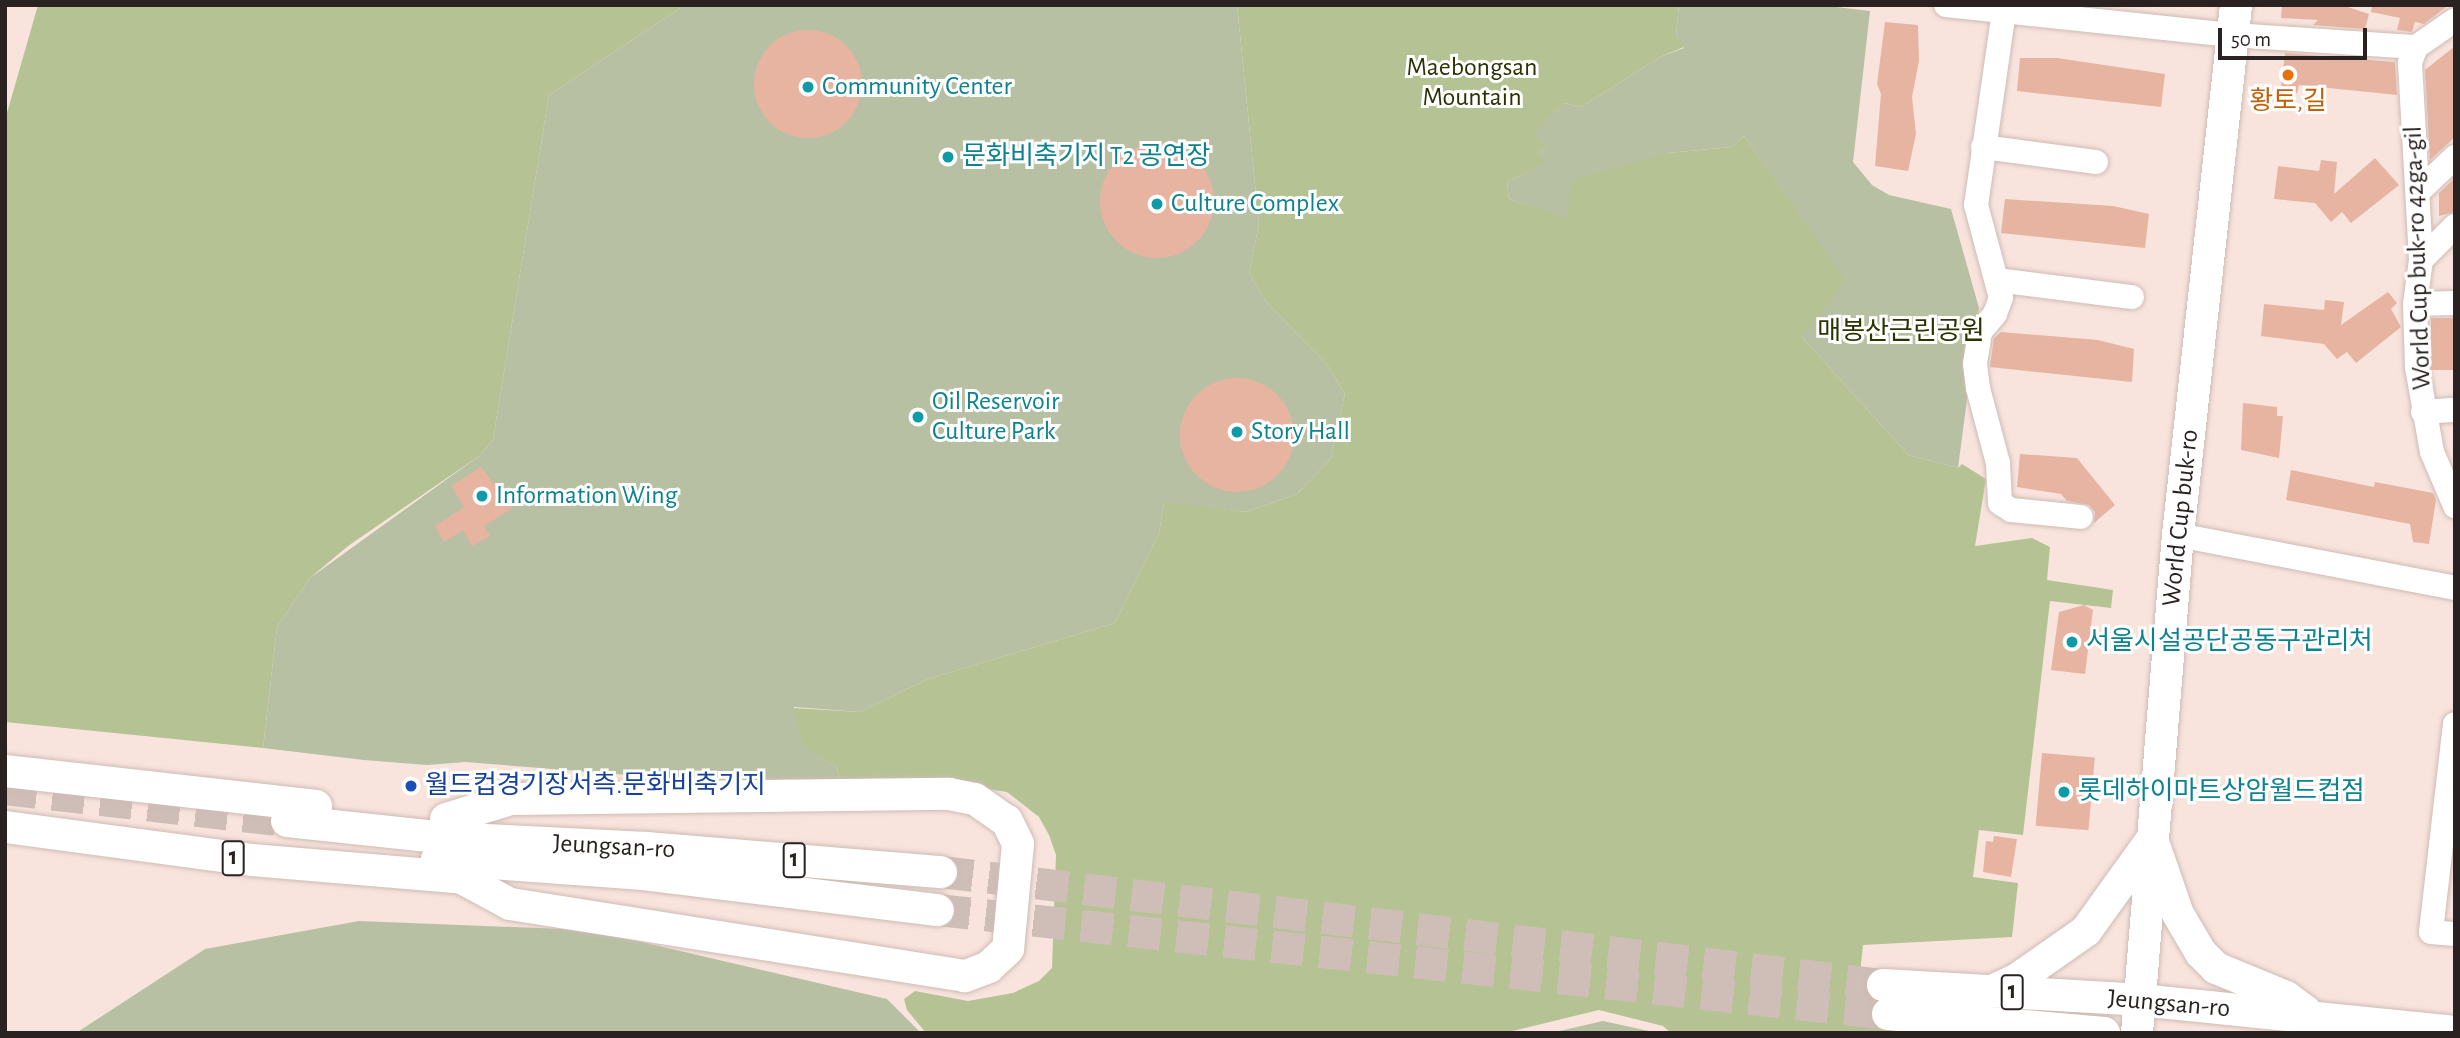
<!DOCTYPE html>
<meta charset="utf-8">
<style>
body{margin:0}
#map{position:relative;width:2460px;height:1038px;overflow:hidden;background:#f8e4dd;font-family:"Alegreya Sans","Noto Sans KR",sans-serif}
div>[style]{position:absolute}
.green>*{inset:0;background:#b7c0a2}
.forest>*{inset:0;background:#b5c394}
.building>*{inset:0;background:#e6b4a1;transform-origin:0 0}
.round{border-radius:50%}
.major-tunnel>*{height:32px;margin-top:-16px;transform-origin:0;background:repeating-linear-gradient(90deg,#cfbdb7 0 32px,transparent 0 48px)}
.roads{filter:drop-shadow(0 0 2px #cebbb4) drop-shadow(0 0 2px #cebbb4)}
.minor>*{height:24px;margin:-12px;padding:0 12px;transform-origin:12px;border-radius:12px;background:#fff}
.major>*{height:32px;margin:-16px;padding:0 16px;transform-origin:16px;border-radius:16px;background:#fff}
.dots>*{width:19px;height:19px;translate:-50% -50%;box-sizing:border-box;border:4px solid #fff;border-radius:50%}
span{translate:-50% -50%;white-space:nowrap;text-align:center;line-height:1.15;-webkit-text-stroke:6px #fff;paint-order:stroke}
.shield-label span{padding:2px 5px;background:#fff;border:2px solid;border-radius:5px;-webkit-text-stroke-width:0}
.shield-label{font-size:24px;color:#292220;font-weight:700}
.park-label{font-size:26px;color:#293400}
.culture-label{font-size:26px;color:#0d838f}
.left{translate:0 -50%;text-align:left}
.food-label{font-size:26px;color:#c56008}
.street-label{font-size:26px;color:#292220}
.transit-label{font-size:26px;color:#164399}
.frame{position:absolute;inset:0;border:7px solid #292220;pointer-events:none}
.scale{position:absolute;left:2218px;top:28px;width:149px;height:32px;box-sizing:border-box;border:4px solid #292220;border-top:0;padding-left:9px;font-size:21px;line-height:24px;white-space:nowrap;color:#292220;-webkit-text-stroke:5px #fff;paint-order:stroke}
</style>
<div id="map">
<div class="green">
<i style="clip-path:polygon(685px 5px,1237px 5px,1259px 224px,1249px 273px,1267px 303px,1325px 362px,1345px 393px,1331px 459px,1297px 494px,1246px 512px,1164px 503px,1159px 534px,1115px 623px,928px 679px,860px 712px,794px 707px,803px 745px,837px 767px,843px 792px,465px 762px,427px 765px,364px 760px,263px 748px,277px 627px,310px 578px,479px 456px,493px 440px,549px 95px)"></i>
<i style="clip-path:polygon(1679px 5px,1819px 5px,1870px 11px,1853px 162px,1872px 185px,1889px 195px,1951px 209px,1979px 308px,1958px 468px,1908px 455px,1802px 337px,1835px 266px,1744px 136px,1732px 147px,1667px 153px,1567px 218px,1509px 199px,1507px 182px,1545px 163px,1540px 152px,1547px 147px,1532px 132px,1565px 103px,1581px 107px,1660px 57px,1684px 48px,1676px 35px)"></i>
<i style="clip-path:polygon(359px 921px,590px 930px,887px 999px,921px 1033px,76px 1033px,205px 949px)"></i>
<i style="clip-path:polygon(1603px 1021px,1658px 1033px,1551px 1033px)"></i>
</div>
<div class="forest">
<i style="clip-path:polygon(38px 5px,685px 5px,549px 95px,493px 440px,479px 456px,348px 546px,310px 578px,277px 627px,263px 748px,5px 722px,5px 120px)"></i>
<i style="clip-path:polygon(1237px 5px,1679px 5px,1676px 35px,1684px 47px,1660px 57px,1581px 107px,1565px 103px,1533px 132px,1547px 147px,1540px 152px,1546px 163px,1507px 182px,1509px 199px,1567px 217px,1572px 180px,1667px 153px,1732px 147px,1744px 136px,1846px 280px,1802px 337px,1908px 455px,1958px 468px,1962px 464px,1986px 479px,1975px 546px,2032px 538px,2050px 547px,2047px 580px,2113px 590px,2111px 608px,2050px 601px,2023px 835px,1979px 830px,1973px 877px,2018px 883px,2012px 937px,1863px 945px,1859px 984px,1872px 1012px,1894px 1029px,1927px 1033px,1671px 1033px,1663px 1026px,1599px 1010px,1504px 1033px,926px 1033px,907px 1010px,904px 999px,915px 991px,968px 1001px,1013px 993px,1039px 981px,1052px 968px,1056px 855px,1049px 835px,1039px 817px,1007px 792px,981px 788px,843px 792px,837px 767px,803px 746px,793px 708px,860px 712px,928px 679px,1115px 623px,1159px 534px,1164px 502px,1246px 512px,1297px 494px,1331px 459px,1345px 393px,1325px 362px,1267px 303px,1249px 273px,1259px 224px)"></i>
</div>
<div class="building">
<i style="clip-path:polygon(2282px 5px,2342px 5px,2369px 14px,2365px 29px,2313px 25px,2318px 20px,2281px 18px)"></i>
<i style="clip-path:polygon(2372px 5px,2438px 5px,2446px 7px,2424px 24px,2415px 22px,2412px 32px,2397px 30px,2400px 18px,2371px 12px)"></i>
<i style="clip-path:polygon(1885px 22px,1918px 25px,1919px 61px,1912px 97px,1916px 134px,1908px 171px,1875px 166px,1881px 94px,1877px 84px)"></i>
<i class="round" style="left:754px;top:30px;width:108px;height:108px"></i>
<i style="clip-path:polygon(2455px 46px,2455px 137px,2430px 160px,2425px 70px)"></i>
<i style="clip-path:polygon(2285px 53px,2395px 62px,2397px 95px,2299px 85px,2297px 93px,2279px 103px)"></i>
<i style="clip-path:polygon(2020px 58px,2057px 58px,2165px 74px,2161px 107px,2017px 91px)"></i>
<i class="round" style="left:1100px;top:144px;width:114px;height:114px"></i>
<i style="clip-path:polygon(2375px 158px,2399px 185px,2351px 223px,2342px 212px,2331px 222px,2315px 203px,2274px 199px,2278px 166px,2319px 171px,2321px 160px,2337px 162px,2334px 194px)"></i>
<i style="clip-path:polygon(2455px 178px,2455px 212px,2439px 216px,2439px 193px)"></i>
<i style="clip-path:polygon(2005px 199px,2113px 206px,2149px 214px,2145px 248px,2001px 233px)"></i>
<i style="clip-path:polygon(2388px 292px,2397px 303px,2391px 309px,2401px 327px,2356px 363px,2347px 352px,2337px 359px,2324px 344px,2261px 336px,2264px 304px,2324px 310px,2325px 300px,2344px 302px,2341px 325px)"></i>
<i style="left:2431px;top:318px;width:24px;height:52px"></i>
<i style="clip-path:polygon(2001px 332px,2098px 340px,2134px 349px,2132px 382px,1990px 367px,1994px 338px)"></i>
<i class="round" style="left:1180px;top:378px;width:114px;height:114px"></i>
<i style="clip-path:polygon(2243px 403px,2277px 407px,2277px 416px,2283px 416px,2279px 458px,2241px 450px)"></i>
<i style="clip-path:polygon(2020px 454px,2077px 458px,2115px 505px,2094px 523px,2095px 512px,2089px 505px,2067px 501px,2061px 494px,2017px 487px)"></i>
<i style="clip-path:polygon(481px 467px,513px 508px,484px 526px,490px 536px,472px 546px,463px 530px,444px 542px,435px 526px,464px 507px,451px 486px)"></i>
<i style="clip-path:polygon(2291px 470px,2374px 487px,2375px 482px,2433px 493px,2436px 500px,2429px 544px,2413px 542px,2410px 524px,2286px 500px)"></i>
<i style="clip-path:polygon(2084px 605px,2093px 610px,2085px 674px,2051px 670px,2059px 612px)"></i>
<i style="left:2042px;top:753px;width:53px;height:73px;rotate:5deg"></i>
<i style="clip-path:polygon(1994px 836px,2017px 839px,2011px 877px,1983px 872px,1986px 841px,1993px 842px)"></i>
</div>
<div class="major-tunnel">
<i style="left:5px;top:789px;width:284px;rotate:6.5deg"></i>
<i style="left:941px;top:872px;width:949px;rotate:6.84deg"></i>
<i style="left:938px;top:910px;width:956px;rotate:6.25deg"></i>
</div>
<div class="roads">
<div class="minor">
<i style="left:1946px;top:5px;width:289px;rotate:6deg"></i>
<i style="left:2233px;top:35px;width:183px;rotate:3.8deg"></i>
<i style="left:2416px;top:47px;width:47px;rotate:-34.7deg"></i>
<i style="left:2004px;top:11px;width:196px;rotate:98.2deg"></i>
<i style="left:1976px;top:205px;width:96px;rotate:75deg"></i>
<i style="left:2001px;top:298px;width:17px;rotate:111deg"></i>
<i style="left:1995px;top:314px;width:23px;rotate:130deg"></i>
<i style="left:1980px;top:332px;width:32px;rotate:99deg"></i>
<i style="left:1975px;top:364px;width:24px;rotate:83deg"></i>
<i style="left:1978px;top:388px;width:78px;rotate:75.1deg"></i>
<i style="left:1998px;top:463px;width:40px;rotate:87.1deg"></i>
<i style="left:2000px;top:503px;width:13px;rotate:32deg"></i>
<i style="left:2011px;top:510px;width:70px;rotate:5.7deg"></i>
<i style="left:2416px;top:47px;width:17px;rotate:111deg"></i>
<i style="left:2410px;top:63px;width:197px;rotate:86.8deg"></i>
<i style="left:2421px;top:260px;width:44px;rotate:97.8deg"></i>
<i style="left:2415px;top:304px;width:63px;rotate:88.2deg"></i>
<i style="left:2417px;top:367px;width:86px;rotate:80deg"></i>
<i style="left:2432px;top:452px;width:59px;rotate:66.9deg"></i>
<i style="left:1983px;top:147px;width:114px;rotate:7.6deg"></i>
<i style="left:2419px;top:191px;width:50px;rotate:-43.4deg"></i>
<i style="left:2421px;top:260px;width:48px;rotate:-45deg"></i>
<i style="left:1997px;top:280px;width:136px;rotate:7.2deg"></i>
<i style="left:2415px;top:304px;width:40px;rotate:-1.4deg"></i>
<i style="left:2423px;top:412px;width:32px;rotate:-4deg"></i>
<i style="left:2178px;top:535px;width:282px;rotate:10.8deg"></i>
<i style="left:2455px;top:724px;width:209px;rotate:96.6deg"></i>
<i style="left:2431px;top:932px;width:24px;rotate:5deg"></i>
</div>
<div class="major">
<i style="left:5px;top:771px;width:313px;rotate:6.4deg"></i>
<i style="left:446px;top:819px;width:68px;rotate:-17.1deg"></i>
<i style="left:511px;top:799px;width:438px;rotate:-0.7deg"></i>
<i style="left:949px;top:794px;width:26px;rotate:11deg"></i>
<i style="left:975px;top:799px;width:39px;rotate:35deg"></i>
<i style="left:1007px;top:821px;width:25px;rotate:64deg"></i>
<i style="left:1018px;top:844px;width:105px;rotate:95.4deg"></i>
<i style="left:1008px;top:949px;width:26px;rotate:137deg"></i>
<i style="left:989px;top:967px;width:26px;rotate:159deg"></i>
<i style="left:965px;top:976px;width:461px;rotate:-171deg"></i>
<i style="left:510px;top:904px;width:55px;rotate:-151.6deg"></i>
<i style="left:287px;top:821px;width:159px;rotate:6.1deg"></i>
<i style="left:445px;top:838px;width:202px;rotate:2.8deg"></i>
<i style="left:647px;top:848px;width:295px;rotate:4.7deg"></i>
<i style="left:5px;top:827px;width:249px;rotate:7.6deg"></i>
<i style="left:252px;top:860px;width:215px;rotate:4.8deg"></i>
<i style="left:437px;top:859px;width:207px;rotate:4.2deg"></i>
<i style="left:643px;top:874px;width:297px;rotate:7deg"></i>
<i style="left:1883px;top:985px;width:257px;rotate:3.3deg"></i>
<i style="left:2140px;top:1000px;width:317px;rotate:5.8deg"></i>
<i style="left:1992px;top:991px;width:26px;rotate:-25deg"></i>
<i style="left:2016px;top:980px;width:85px;rotate:-35deg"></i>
<i style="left:2086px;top:931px;width:113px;rotate:-54.3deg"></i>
<i style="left:2152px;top:839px;width:79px;rotate:70.9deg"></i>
<i style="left:2178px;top:914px;width:45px;rotate:59.5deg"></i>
<i style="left:2201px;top:953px;width:21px;rotate:45deg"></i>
<i style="left:2216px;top:968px;width:76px;rotate:22.5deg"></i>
<i style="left:2286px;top:997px;width:24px;rotate:36deg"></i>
<i style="left:1888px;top:1014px;width:217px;rotate:5deg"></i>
<i style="left:2137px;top:1033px;width:500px;rotate:-85.3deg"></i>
<i style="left:2178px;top:535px;width:533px;rotate:-83.75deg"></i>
</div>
</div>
<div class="dots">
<i style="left:2288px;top:75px;background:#e8710a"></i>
<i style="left:808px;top:87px;background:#0f9aa8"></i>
<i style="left:948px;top:157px;background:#0f9aa8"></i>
<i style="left:1157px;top:204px;background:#0f9aa8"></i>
<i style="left:918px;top:417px;background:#0f9aa8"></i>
<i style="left:1237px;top:432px;background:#0f9aa8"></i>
<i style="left:482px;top:496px;background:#0f9aa8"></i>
<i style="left:2072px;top:642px;background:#0f9aa8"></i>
<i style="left:411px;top:786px;background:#1a4fb4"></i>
<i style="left:2064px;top:792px;background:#0f9aa8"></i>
</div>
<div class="shield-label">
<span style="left:233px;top:858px">1</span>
<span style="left:794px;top:860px">1</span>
<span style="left:2012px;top:992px">1</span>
</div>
<div class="park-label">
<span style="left:1472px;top:83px">Maebongsan<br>Mountain</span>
<span style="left:1901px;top:332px">매봉산근린공원</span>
</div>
<div class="culture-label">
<span class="left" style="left:822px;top:87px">Community Center</span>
<span class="left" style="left:962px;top:157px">문화비축기지 T2 공연장</span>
<span class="left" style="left:1171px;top:204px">Culture Complex</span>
<span class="left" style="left:932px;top:417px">Oil Reservoir<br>Culture Park</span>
<span class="left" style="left:1251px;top:432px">Story Hall</span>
<span class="left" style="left:496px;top:496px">Information Wing</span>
<span class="left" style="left:2086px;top:642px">서울시설공단공동구관리처</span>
<span class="left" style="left:2078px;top:792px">롯데하이마트상암월드컵점</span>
</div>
<div class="food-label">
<span style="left:2288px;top:102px">황토,길</span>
</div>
<div class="street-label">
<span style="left:2418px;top:258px;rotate:-92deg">World Cup buk-ro 42ga-gil</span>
<span style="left:2181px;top:518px;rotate:-84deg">World Cup buk-ro</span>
<span style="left:614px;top:847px;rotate:3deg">Jeungsan-ro</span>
<span style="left:2169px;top:1004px;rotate:5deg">Jeungsan-ro</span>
</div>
<div class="transit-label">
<span class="left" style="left:425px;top:786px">월드컵경기장서측.문화비축기지</span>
</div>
<div class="frame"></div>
<div class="scale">50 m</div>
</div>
